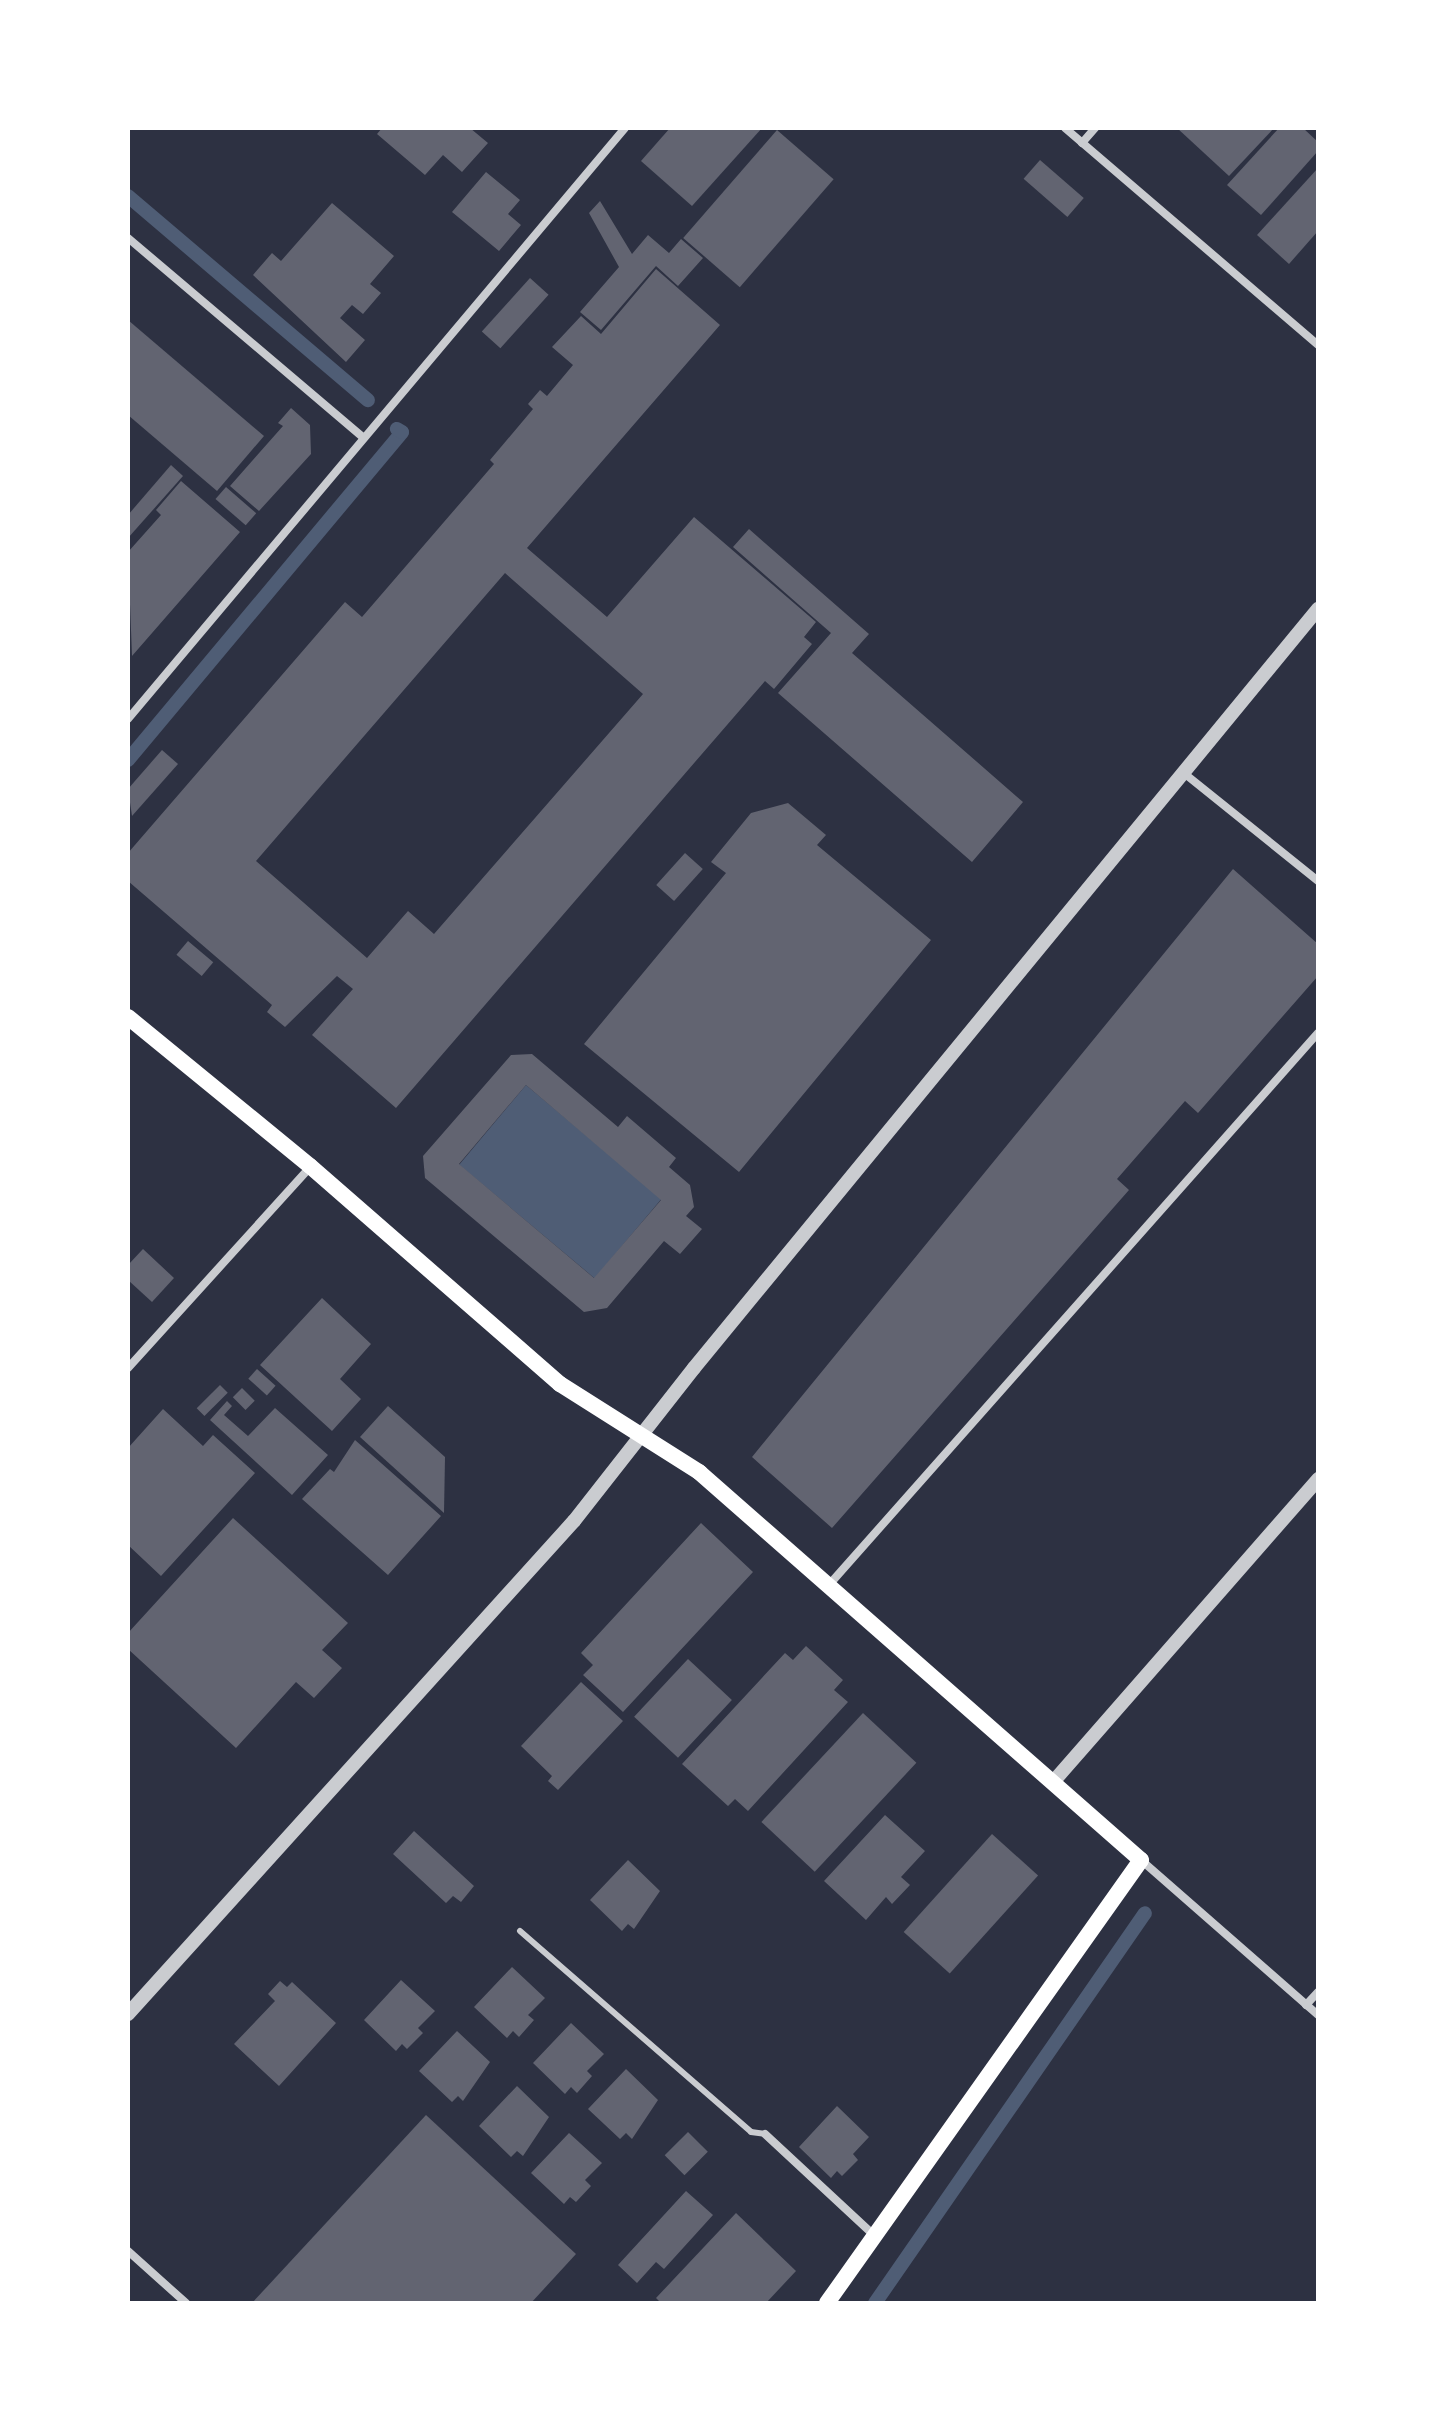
<!DOCTYPE html>
<style>
body{margin:0}
#map{position:relative;width:1446px;height:2431px;overflow:hidden;background:#2d3142;font-family:"Fira Sans Condensed",sans-serif}
div>[style]{position:absolute}
.water>*{inset:0;background:#4f5d75;transform-origin:0 0}
.stream>*{height:14px;margin:-7px;padding:0 7px;transform-origin:7px;border-radius:7px;background:#4f5d75}
.building>*{inset:0;background:#626471;transform-origin:0 0}
.service>*{height:6px;margin:-3px;padding:0 3px;transform-origin:3px;border-radius:3px;background:#caccd0}
.minor>*{height:8px;margin:-4px;padding:0 4px;transform-origin:4px;border-radius:4px;background:#caccd0}
.tertiary>*{height:14px;margin:-7px;padding:0 7px;transform-origin:7px;border-radius:7px;background:#caccd0}
.secondary>*{height:16px;margin:-8px;padding:0 8px;transform-origin:8px;border-radius:8px;background:#fff}
span{translate:-50% -50%;white-space:nowrap;text-align:center;line-height:1.15;-webkit-text-stroke:6px #fff;paint-order:stroke}
.frame{position:absolute;inset:0;border:130px solid #fff;pointer-events:none}
</style>
<div id="map">
<div class="water">
<i style="left:526px;top:1085px;width:177px;height:104px;rotate:40deg"></i>
</div>
<div class="stream">
<i style="left:128px;top:196px;width:315px;rotate:40.4deg"></i>
<i style="left:128px;top:760px;width:427px;rotate:-50.1deg"></i>
<i style="left:402px;top:432px;width:6px;rotate:-149deg"></i>
<i style="left:875px;top:2303px;width:474px;rotate:-55.3deg"></i>
</div>
<div class="building">
<i style="clip-path:polygon(382px 128px,470px 128px,488px 143px,462px 172px,443px 155px,425px 175px,377px 134px)"></i>
<i style="clip-path:polygon(670px 128px,762px 128px,692px 206px,641px 161px)"></i>
<i style="clip-path:polygon(1177px 128px,1274px 128px,1229px 176px)"></i>
<i style="clip-path:polygon(1279px 128px,1303px 128px,1318px 142px,1318px 151px,1261px 215px,1227px 185px)"></i>
<i style="left:777px;top:130px;width:75px;height:143px;rotate:41deg"></i>
<i style="left:1040px;top:160px;width:58px;height:25px;rotate:41deg"></i>
<i style="clip-path:polygon(1318px 168px,1318px 231px,1289px 264px,1257px 235px)"></i>
<i style="clip-path:polygon(486px 172px,520px 200px,508px 214px,521px 225px,499px 251px,452px 212px)"></i>
<i style="clip-path:polygon(600px 201px,632px 254px,648px 235px,669px 253px,681px 239px,703px 258px,678px 286px,656px 266px,601px 330px,580px 312px,619px 267px,589px 213px)"></i>
<i style="clip-path:polygon(332px 203px,394px 256px,370px 284px,381px 293px,363px 314px,352px 305px,340px 318px,365px 340px,346px 362px,253px 275px,272px 253px,281px 261px)"></i>
<i style="clip-path:polygon(evenodd,656px 269px,720px 325px,527px 548px,607px 617px,694px 517px,816px 622px,804px 637px,812px 644px,774px 689px,765px 681px,396px 1108px,312px 1035px,353px 989px,337px 976px,285px 1027px,267px 1012px,272px 1005px,128px 881px,128px 853px,345px 602px,362px 617px,494px 464px,490px 460px,533px 409px,528px 404px,540px 390px,547px 396px,573px 365px,552px 347px,581px 316px,601px 334px,656px 269px,505px 573px,643px 694px,434px 934px,408px 911px,367px 958px,256px 861px,505px 573px)"></i>
<i style="left:530px;top:278px;width:25px;height:72px;rotate:42deg"></i>
<i style="clip-path:polygon(128px 320px,264px 436px,217px 491px,128px 415px)"></i>
<i style="clip-path:polygon(291px 408px,310px 425px,311px 454px,259px 511px,230px 486px,283px 426px,278px 423px)"></i>
<i style="clip-path:polygon(171px 465px,183px 476px,128px 538px,128px 515px)"></i>
<i style="clip-path:polygon(181px 481px,240px 532px,132px 656px,128px 552px,161px 515px,156px 510px)"></i>
<i style="left:226px;top:487px;width:40px;height:16px;rotate:41deg"></i>
<i style="clip-path:polygon(749px 529px,869px 634px,852px 653px,1023px 802px,972px 862px,778px 693px,831px 633px,733px 547px)"></i>
<i style="clip-path:polygon(162px 750px,178px 764px,132px 816px,128px 789px)"></i>
<i style="clip-path:polygon(788px 803px,826px 835px,817px 845px,931px 940px,739px 1172px,584px 1044px,726px 873px,711px 862px,751px 813px)"></i>
<i style="left:685px;top:853px;width:24px;height:43px;rotate:42deg"></i>
<i style="clip-path:polygon(1233px 869px,1318px 944px,1318px 976px,1198px 1113px,1185px 1101px,1117px 1179px,1129px 1190px,832px 1528px,752px 1457px)"></i>
<i style="left:188px;top:941px;width:33px;height:18px;rotate:40deg"></i>
<i style="clip-path:polygon(evenodd,532px 1054px,618px 1127px,627px 1116px,676px 1158px,669px 1167px,690px 1185px,694px 1207px,686px 1216px,702px 1229px,680px 1254px,664px 1241px,607px 1308px,584px 1312px,425px 1178px,423px 1156px,511px 1055px,532px 1054px,526px 1085px,661px 1200px,594px 1278px,459px 1164px,526px 1085px)"></i>
<i style="clip-path:polygon(143px 1249px,174px 1278px,152px 1302px,128px 1280px,128px 1265px)"></i>
<i style="clip-path:polygon(322px 1298px,371px 1344px,340px 1379px,361px 1399px,332px 1431px,260px 1365px)"></i>
<i style="left:257px;top:1369px;width:25px;height:13px;rotate:42deg"></i>
<i style="left:220px;top:1385px;width:11px;height:33px;rotate:45deg"></i>
<i style="left:242px;top:1388px;width:18px;height:13px;rotate:45deg"></i>
<i style="clip-path:polygon(227px 1401px,232px 1406px,224px 1415px,248px 1436px,275px 1408px,328px 1455px,292px 1495px,210px 1420px)"></i>
<i style="clip-path:polygon(388px 1406px,445px 1457px,444px 1513px,360px 1437px)"></i>
<i style="clip-path:polygon(163px 1409px,203px 1446px,213px 1435px,255px 1473px,161px 1576px,128px 1545px,128px 1448px)"></i>
<i style="clip-path:polygon(355px 1440px,441px 1516px,388px 1575px,302px 1499px,330px 1469px,334px 1472px)"></i>
<i style="clip-path:polygon(233px 1518px,348px 1623px,322px 1650px,342px 1668px,314px 1698px,296px 1682px,236px 1748px,128px 1649px,128px 1633px)"></i>
<i style="clip-path:polygon(701px 1523px,753px 1572px,623px 1712px,583px 1675px,593px 1665px,581px 1653px)"></i>
<i style="clip-path:polygon(806px 1646px,843px 1680px,834px 1690px,848px 1702px,748px 1811px,735px 1799px,728px 1806px,682px 1764px,785px 1653px,793px 1660px)"></i>
<i style="left:688px;top:1659px;width:60px;height:79px;rotate:43deg"></i>
<i style="clip-path:polygon(581px 1682px,623px 1721px,558px 1790px,548px 1781px,552px 1776px,521px 1746px)"></i>
<i style="left:863px;top:1713px;width:73px;height:149px;rotate:43deg"></i>
<i style="clip-path:polygon(885px 1815px,925px 1851px,901px 1877px,910px 1885px,892px 1904px,886px 1897px,866px 1920px,824px 1881px)"></i>
<i style="clip-path:polygon(414px 1831px,474px 1886px,461px 1902px,453px 1896px,446px 1903px,393px 1854px)"></i>
<i style="left:992px;top:1834px;width:62px;height:132px;rotate:42deg"></i>
<i style="clip-path:polygon(628px 1860px,660px 1891px,634px 1929px,628px 1924px,622px 1931px,590px 1900px)"></i>
<i style="clip-path:polygon(512px 1967px,545px 1998px,528px 2015px,534px 2020px,519px 2037px,513px 2031px,507px 2038px,474px 2007px)"></i>
<i style="clip-path:polygon(401px 1980px,435px 2011px,418px 2028px,423px 2033px,407px 2049px,402px 2044px,396px 2051px,364px 2020px)"></i>
<i style="clip-path:polygon(280px 1981px,287px 1987px,292px 1982px,336px 2023px,279px 2086px,234px 2044px,275px 2001px,268px 1994px)"></i>
<i style="clip-path:polygon(571px 2023px,604px 2054px,587px 2071px,592px 2076px,577px 2093px,571px 2087px,565px 2094px,533px 2063px)"></i>
<i style="clip-path:polygon(457px 2031px,490px 2062px,463px 2101px,458px 2096px,452px 2102px,419px 2071px)"></i>
<i style="clip-path:polygon(626px 2069px,658px 2100px,632px 2139px,626px 2133px,620px 2139px,588px 2109px)"></i>
<i style="clip-path:polygon(517px 2086px,549px 2117px,523px 2156px,517px 2151px,511px 2157px,479px 2126px)"></i>
<i style="clip-path:polygon(837px 2106px,869px 2137px,853px 2154px,858px 2160px,842px 2176px,837px 2171px,831px 2178px,799px 2147px)"></i>
<i style="clip-path:polygon(426px 2115px,576px 2254px,531px 2303px,252px 2303px)"></i>
<i style="left:688px;top:2132px;width:28px;height:33px;rotate:45deg"></i>
<i style="clip-path:polygon(569px 2133px,602px 2163px,585px 2180px,591px 2186px,576px 2202px,570px 2197px,564px 2204px,531px 2173px)"></i>
<i style="clip-path:polygon(686px 2191px,713px 2215px,664px 2269px,656px 2262px,637px 2283px,618px 2265px)"></i>
<i style="clip-path:polygon(736px 2213px,796px 2271px,766px 2303px,661px 2303px,656px 2298px)"></i>
</div>
<div class="service">
<i style="left:520px;top:1931px;width:306px;rotate:41deg"></i>
<i style="left:751px;top:2132px;width:14px;rotate:8deg"></i>
</div>
<div class="minor">
<i style="left:1065px;top:128px;width:333px;rotate:40.6deg"></i>
<i style="left:1082px;top:143px;width:20px;rotate:-49deg"></i>
<i style="left:128px;top:238px;width:309px;rotate:40.3deg"></i>
<i style="left:128px;top:719px;width:772px;rotate:-49.94deg"></i>
<i style="left:1185px;top:774px;width:171px;rotate:38.8deg"></i>
<i style="left:128px;top:1368px;width:271px;rotate:-47.8deg"></i>
<i style="left:828px;top:1586px;width:739px;rotate:-48.46deg"></i>
<i style="left:1141px;top:1860px;width:235px;rotate:41.2deg"></i>
<i style="left:1306px;top:2005px;width:18px;rotate:-47deg"></i>
<i style="left:765px;top:2134px;width:151px;rotate:42.9deg"></i>
<i style="left:128px;top:2251px;width:78px;rotate:41.9deg"></i>
</div>
<div class="tertiary">
<i style="left:1053px;top:1782px;width:403px;rotate:-48.8deg"></i>
<i style="left:128px;top:2014px;width:665px;rotate:-47.87deg"></i>
<i style="left:574px;top:1521px;width:194px;rotate:-51.9deg"></i>
<i style="left:694px;top:1368px;width:983px;rotate:-50.58deg"></i>
</div>
<div class="secondary">
<i style="left:128px;top:1017px;width:235px;rotate:39.3deg"></i>
<i style="left:310px;top:1166px;width:332px;rotate:41.1deg"></i>
<i style="left:560px;top:1384px;width:165px;rotate:32.3deg"></i>
<i style="left:699px;top:1472px;width:588px;rotate:41.28deg"></i>
<i style="left:1141px;top:1860px;width:543px;rotate:125.33deg"></i>
</div>
<div class="frame"></div>
</div>
